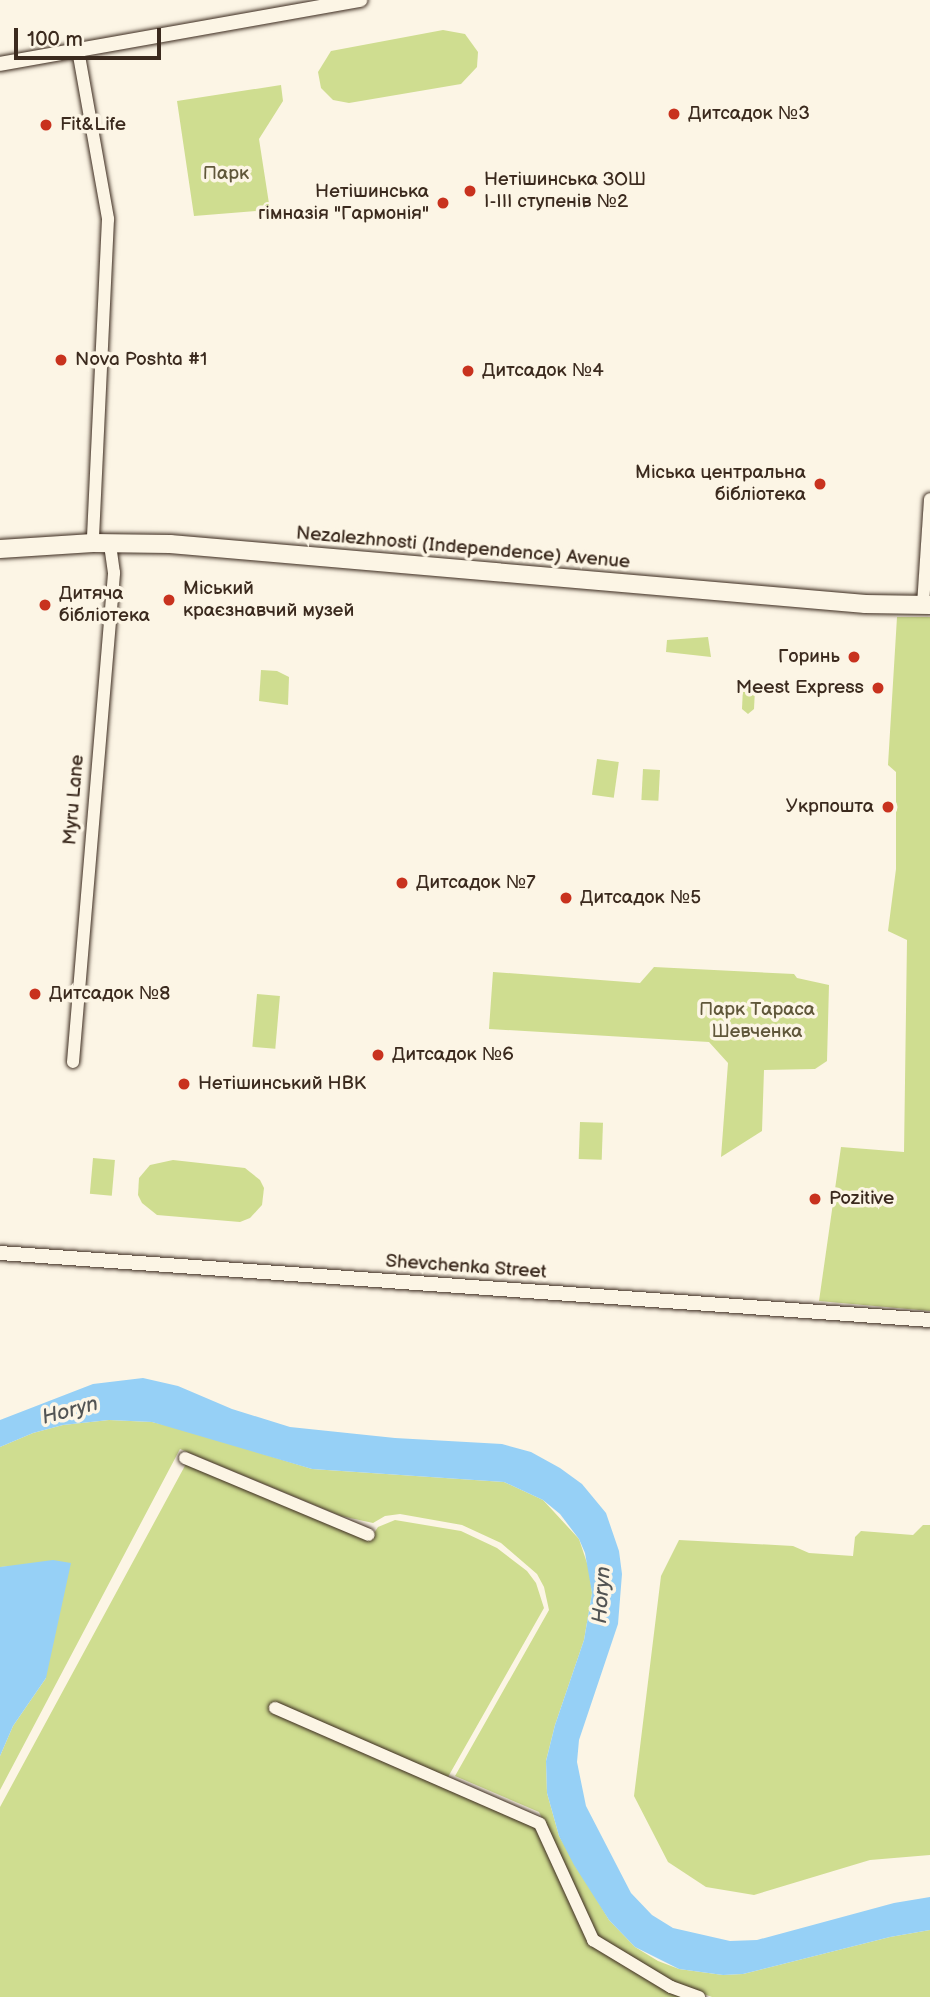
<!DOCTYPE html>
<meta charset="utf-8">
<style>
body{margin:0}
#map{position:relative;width:930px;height:1997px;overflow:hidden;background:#fcf5e5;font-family:"Balsamiq Sans",sans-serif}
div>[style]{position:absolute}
.green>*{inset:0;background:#cfdd90;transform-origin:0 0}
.water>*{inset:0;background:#96d0f6}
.roads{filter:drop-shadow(0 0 2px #3b2a1e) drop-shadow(0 0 2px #3b2a1e)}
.minor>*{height:12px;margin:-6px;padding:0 6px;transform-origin:6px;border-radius:6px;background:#fcf5e5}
.tertiary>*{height:14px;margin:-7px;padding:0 7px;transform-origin:7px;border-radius:7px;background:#fcf5e5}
.secondary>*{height:18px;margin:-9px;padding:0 9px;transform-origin:9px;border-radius:9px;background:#fcf5e5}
.dots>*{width:19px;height:19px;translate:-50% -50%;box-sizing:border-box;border:4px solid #fcf5e5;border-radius:50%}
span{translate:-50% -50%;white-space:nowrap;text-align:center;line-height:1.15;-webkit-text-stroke:7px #fcf5e5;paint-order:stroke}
.poi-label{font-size:19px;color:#3b2a1e}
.left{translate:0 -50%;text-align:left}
.right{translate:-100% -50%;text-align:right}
.park-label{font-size:19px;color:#60573a}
.street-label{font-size:19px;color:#3b2a1e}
.water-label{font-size:21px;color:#525454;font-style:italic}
.scale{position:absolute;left:14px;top:28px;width:147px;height:32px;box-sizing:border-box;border:4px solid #3b2a1e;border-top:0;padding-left:9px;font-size:21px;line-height:24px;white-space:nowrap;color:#3b2a1e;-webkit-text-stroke:5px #fcf5e5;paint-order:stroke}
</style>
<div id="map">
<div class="green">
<i style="clip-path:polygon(443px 30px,465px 34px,478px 52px,477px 67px,461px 84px,349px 103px,333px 100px,321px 88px,318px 72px,331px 51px)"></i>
<i style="clip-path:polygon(281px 85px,283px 101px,259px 139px,270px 210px,194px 216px,177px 101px)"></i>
<i style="clip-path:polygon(897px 617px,930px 617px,930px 1311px,819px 1301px,841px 1147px,904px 1152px,907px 940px,888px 931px,896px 869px,896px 772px,888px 765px)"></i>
<i style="clip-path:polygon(708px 637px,711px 657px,666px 652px,667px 640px)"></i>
<i style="clip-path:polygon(261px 670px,277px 671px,289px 677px,288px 705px,259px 701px)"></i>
<i style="clip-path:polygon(747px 684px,755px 689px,754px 709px,748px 714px,742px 709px,743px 687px)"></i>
<i style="left:597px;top:759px;width:22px;height:36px;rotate:8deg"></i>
<i style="left:643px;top:769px;width:17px;height:31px;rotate:3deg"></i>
<i style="clip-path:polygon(654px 967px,794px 974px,797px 978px,829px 985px,827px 1061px,815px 1069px,764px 1070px,762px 1131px,721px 1157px,728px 1063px,709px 1042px,489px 1029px,493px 972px,640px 983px)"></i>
<i style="left:257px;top:994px;width:23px;height:53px;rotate:5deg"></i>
<i style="left:580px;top:1122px;width:23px;height:37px;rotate:2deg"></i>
<i style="left:93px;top:1158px;width:22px;height:36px;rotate:5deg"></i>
<i style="clip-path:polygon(173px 1160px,245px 1168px,260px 1180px,264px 1188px,262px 1205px,250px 1218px,240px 1222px,157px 1215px,142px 1203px,138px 1195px,139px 1178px,150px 1165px)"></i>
<i style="clip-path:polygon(109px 1420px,152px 1422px,178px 1428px,312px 1469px,504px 1482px,543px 1500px,579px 1539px,589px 1569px,592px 1593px,584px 1640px,555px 1725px,546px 1761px,547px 1793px,559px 1836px,609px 1920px,635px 1947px,658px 1961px,679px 1969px,723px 1975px,743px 1974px,890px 1937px,930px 1930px,930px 1997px,712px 1997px,679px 1985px,598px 1936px,539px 1812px,455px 1776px,549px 1610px,544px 1587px,537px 1574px,501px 1543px,462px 1525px,400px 1514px,385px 1516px,373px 1523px,341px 1516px,180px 1449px,0 1790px,0 1756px,13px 1726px,46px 1678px,15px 1566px,0 1567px,0 1447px,33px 1433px,63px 1425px)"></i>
<i style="clip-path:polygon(187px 1462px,370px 1539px,378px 1527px,395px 1520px,461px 1531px,497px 1548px,527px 1571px,536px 1583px,544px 1608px,444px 1784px,537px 1827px,591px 1942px,690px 1997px,0 1997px,0 1807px)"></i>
<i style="clip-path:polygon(923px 1525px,930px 1525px,930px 1855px,870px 1860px,754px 1895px,706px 1887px,668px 1862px,634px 1796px,661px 1576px,679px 1540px,793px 1546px,809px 1553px,853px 1556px,855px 1537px,861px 1531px,913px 1535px)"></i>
</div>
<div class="water">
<i style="clip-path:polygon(143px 1378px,178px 1386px,232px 1409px,290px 1427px,395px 1438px,502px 1444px,531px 1452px,560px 1468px,582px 1484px,606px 1513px,619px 1551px,622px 1574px,618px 1624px,579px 1740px,577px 1762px,586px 1806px,631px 1893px,652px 1915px,673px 1928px,730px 1941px,757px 1940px,894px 1903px,930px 1897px,930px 1930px,890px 1937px,743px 1974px,723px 1975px,679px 1969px,635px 1947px,609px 1920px,574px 1865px,559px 1836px,547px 1793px,546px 1761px,555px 1725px,584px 1640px,592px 1593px,585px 1553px,579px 1539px,560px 1514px,543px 1500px,504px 1482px,312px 1469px,152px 1422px,109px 1420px,63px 1425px,33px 1433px,0 1447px,0 1420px,93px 1384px)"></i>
<i style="clip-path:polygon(53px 1560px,71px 1563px,46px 1678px,13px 1726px,0 1756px,0 1567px)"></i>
</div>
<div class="roads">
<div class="minor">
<i style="left:78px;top:50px;width:172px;rotate:79.9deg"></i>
<i style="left:108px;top:219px;width:324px;rotate:92.7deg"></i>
<i style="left:923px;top:605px;width:106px;rotate:-86.2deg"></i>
<i style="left:73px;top:1062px;width:491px;rotate:-85.2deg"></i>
<i style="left:114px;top:573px;width:30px;rotate:-98deg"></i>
<i style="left:185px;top:1458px;width:199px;rotate:22.7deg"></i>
<i style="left:275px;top:1708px;width:289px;rotate:23.6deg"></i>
<i style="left:540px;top:1824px;width:128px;rotate:65.4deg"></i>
<i style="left:593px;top:1940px;width:91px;rotate:31.1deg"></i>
<i style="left:671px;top:1987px;width:30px;rotate:20deg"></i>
</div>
<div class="tertiary">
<i style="left:0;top:64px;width:366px;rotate:-10.1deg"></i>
<i style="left:0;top:1253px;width:932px;rotate:4.12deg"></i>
</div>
<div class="secondary">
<i style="left:0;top:549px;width:93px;rotate:-3.7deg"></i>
<i style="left:93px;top:543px;width:77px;rotate:0.7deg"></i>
<i style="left:170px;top:544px;width:698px;rotate:4.93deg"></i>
<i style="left:865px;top:604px;width:65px;rotate:0.9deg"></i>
</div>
</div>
<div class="dots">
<i style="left:674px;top:114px;background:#c8321e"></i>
<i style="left:46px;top:125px;background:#c8321e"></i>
<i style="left:470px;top:191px;background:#c8321e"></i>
<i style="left:443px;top:203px;background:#c8321e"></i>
<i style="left:61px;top:360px;background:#c8321e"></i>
<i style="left:468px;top:371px;background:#c8321e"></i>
<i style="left:820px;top:484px;background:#c8321e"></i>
<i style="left:169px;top:600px;background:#c8321e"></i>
<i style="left:45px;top:605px;background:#c8321e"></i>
<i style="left:854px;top:657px;background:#c8321e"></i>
<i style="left:878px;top:688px;background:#c8321e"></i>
<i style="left:888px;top:807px;background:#c8321e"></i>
<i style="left:402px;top:883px;background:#c8321e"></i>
<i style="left:566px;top:898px;background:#c8321e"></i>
<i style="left:35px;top:994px;background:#c8321e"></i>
<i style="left:378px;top:1055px;background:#c8321e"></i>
<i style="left:184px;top:1084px;background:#c8321e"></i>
<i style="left:815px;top:1199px;background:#c8321e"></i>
</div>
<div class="poi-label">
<span class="left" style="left:688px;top:114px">Дитсадок №3</span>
<span class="left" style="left:60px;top:125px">Fit&amp;Life</span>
<span class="left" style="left:484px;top:191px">Нетішинська ЗОШ<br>І-ІІІ ступенів №2</span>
<span class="right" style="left:429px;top:203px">Нетішинська<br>гімназія "Гармонія"</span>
<span class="left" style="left:75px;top:360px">Nova Poshta #1</span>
<span class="left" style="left:482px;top:371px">Дитсадок №4</span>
<span class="right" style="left:806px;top:484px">Міська центральна<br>бібліотека</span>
<span class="left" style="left:183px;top:600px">Міський<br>краєзнавчий музей</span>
<span class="left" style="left:59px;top:605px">Дитяча<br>бібліотека</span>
<span class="right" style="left:840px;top:657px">Горинь</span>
<span class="right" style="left:864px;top:688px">Meest Express</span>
<span class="right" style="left:874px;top:807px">Укрпошта</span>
<span class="left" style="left:416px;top:883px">Дитсадок №7</span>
<span class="left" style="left:580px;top:898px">Дитсадок №5</span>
<span class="left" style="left:49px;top:994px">Дитсадок №8</span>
<span class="left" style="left:392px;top:1055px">Дитсадок №6</span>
<span class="left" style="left:198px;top:1084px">Нетішинський НВК</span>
<span class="left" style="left:829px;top:1199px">Pozitive</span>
</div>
<div class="park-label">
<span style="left:226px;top:174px">Парк</span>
<span style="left:757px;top:1021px">Парк Тараса<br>Шевченка</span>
</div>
<div class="street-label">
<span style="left:463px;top:548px;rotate:5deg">Nezalezhnosti (Independence) Avenue</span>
<span style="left:74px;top:800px;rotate:-85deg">Myru Lane</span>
<span style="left:466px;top:1267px;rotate:4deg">Shevchenka Street</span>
</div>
<div class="water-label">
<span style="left:70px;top:1411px;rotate:-15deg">Horyn</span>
<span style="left:602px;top:1595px;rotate:-86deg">Horyn</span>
</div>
<div class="scale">100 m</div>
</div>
